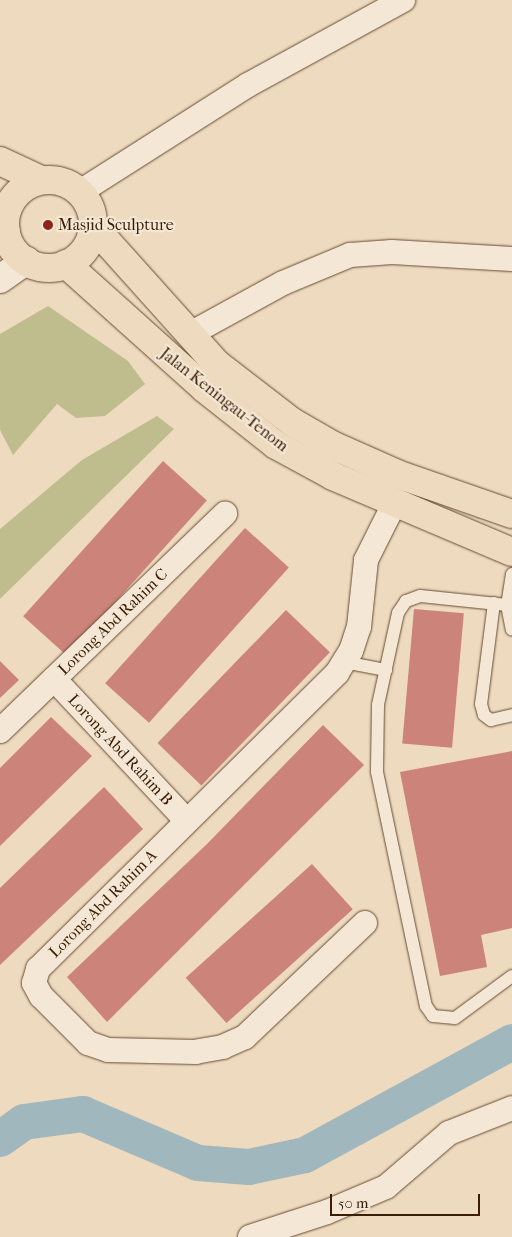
<!DOCTYPE html>
<style>
body{margin:0}
#map{position:relative;width:512px;height:1237px;overflow:hidden;background:#eedabf;font-family:"IM FELL French Canon",serif}
div>[style]{position:absolute}
.green>*{inset:0;background:#bfbd8d}
.river>*{height:36px;margin:-18px;padding:0 18px;transform-origin:18px;border-radius:18px;background:#a0b7be}
.building>*{inset:0;background:#cb837a;transform-origin:0 0}
.roads{filter:drop-shadow(0 0 1px #664c33) drop-shadow(0 0 1px #664c33)}
.lane>*{height:12px;margin:-6px;padding:0 6px;transform-origin:6px;border-radius:6px;background:#f4e7d5}
.street>*{height:24px;margin:-12px;padding:0 12px;transform-origin:12px;border-radius:12px;background:#f4e7d5}
.secondary>*{height:28px;margin:-14px;padding:0 14px;transform-origin:14px;border-radius:14px;background:#f4e7d5}
.primary>*{height:28px;margin:-14px;padding:0 14px;transform-origin:14px;border-radius:14px;background:#eedabf}
.primary>.ring{margin:-14px;padding:0;box-sizing:content-box;background:none;border:28px solid #eedabf;border-radius:50%}
.dots>*{width:14px;height:14px;translate:-50% -50%;box-sizing:border-box;border:2px solid #f4e7d5;border-radius:50%}
span{translate:-50% -50%;white-space:nowrap;text-align:center;line-height:1.15;-webkit-text-stroke:4.5px #f4e7d5;paint-order:stroke}
.poi-label{font-size:16px;color:#391d04}
.left{translate:0 -50%;text-align:left}
.street-label{font-size:16px;color:#391d04}
.scale{position:absolute;left:330px;top:1194px;width:150px;height:22px;box-sizing:border-box;border:2px solid #391d04;border-top:0;padding-left:6px;font-size:15px;line-height:18px;white-space:nowrap;color:#391d04;-webkit-text-stroke:4px #f4e7d5;paint-order:stroke}
</style>
<div id="map">
<div class="green">
<i style="clip-path:polygon(48px 306px,128px 361px,145px 384px,105px 416px,76px 418px,57px 404px,13px 455px,0 430px,0 334px)"></i>
<i style="clip-path:polygon(157px 416px,174px 429px,0 599px,0 529px,82px 460px)"></i>
</div>
<div class="river">
<i style="left:0;top:1139px;width:29px;rotate:-35deg"></i>
<i style="left:24px;top:1122px;width:60px;rotate:-7.7deg"></i>
<i style="left:83px;top:1114px;width:125px;rotate:23.1deg"></i>
<i style="left:198px;top:1163px;width:51px;rotate:4.5deg"></i>
<i style="left:249px;top:1167px;width:57px;rotate:-12.1deg"></i>
<i style="left:305px;top:1155px;width:236px;rotate:-28.6deg"></i>
</div>
<div class="building">
<i style="left:163px;top:461px;width:59px;height:209px;rotate:42deg"></i>
<i style="left:245px;top:528px;width:59px;height:209px;rotate:42deg"></i>
<i style="left:414px;top:609px;width:50px;height:135px;rotate:5deg"></i>
<i style="left:286px;top:610px;width:61px;height:185px;rotate:44deg"></i>
<i style="clip-path:polygon(0 661px,19px 680px,0 698px)"></i>
<i style="clip-path:polygon(51px 717px,92px 756px,0 846px,0 768px)"></i>
<i style="clip-path:polygon(323px 725px,364px 765px,107px 1022px,67px 977px,207px 844px)"></i>
<i style="clip-path:polygon(512px 751px,512px 928px,481px 935px,487px 967px,440px 976px,400px 772px)"></i>
<i style="clip-path:polygon(104px 787px,143px 829px,0 965px,0 888px)"></i>
<i style="left:312px;top:864px;width:61px;height:170px;rotate:48deg"></i>
</div>
<div class="roads">
<div class="lane">
<i style="left:512px;top:574px;width:31px;rotate:99deg"></i>
<i style="left:507px;top:605px;width:25px;rotate:79deg"></i>
<i style="left:494px;top:603px;width:102px;rotate:97.3deg"></i>
<i style="left:481px;top:704px;width:11px;rotate:75deg"></i>
<i style="left:484px;top:715px;width:9px;rotate:36deg"></i>
<i style="left:491px;top:720px;width:22px;rotate:-13deg"></i>
<i style="left:507px;top:605px;width:87px;rotate:-174.1deg"></i>
<i style="left:420px;top:596px;width:15px;rotate:160deg"></i>
<i style="left:406px;top:601px;width:14px;rotate:124deg"></i>
<i style="left:398px;top:613px;width:94px;rotate:102.3deg"></i>
<i style="left:378px;top:705px;width:67px;rotate:90.9deg"></i>
<i style="left:377px;top:772px;width:239px;rotate:78.2deg"></i>
<i style="left:426px;top:1006px;width:12px;rotate:55deg"></i>
<i style="left:433px;top:1016px;width:22px;rotate:5deg"></i>
<i style="left:455px;top:1018px;width:71px;rotate:-36.4deg"></i>
<i style="left:344px;top:662px;width:43px;rotate:10.8deg"></i>
</div>
<div class="street">
<i style="left:80px;top:192px;width:199px;rotate:-32.5deg"></i>
<i style="left:248px;top:85px;width:177px;rotate:-28.7deg"></i>
<i style="left:190px;top:334px;width:106px;rotate:-28.7deg"></i>
<i style="left:283px;top:283px;width:73px;rotate:-22.7deg"></i>
<i style="left:350px;top:255px;width:42px;rotate:-4.1deg"></i>
<i style="left:392px;top:252px;width:120px;rotate:3.3deg"></i>
<i style="left:54px;top:679px;width:193px;rotate:46.9deg"></i>
<i style="left:0;top:731px;width:313px;rotate:-44deg"></i>
<i style="left:365px;top:923px;width:166px;rotate:136.5deg"></i>
<i style="left:245px;top:1037px;width:24px;rotate:156deg"></i>
<i style="left:223px;top:1047px;width:27px;rotate:170deg"></i>
<i style="left:196px;top:1052px;width:88px;rotate:-178.7deg"></i>
<i style="left:108px;top:1050px;width:21px;rotate:-161deg"></i>
<i style="left:88px;top:1043px;width:66px;rotate:-135deg"></i>
<i style="left:41px;top:996px;width:15px;rotate:-118deg"></i>
<i style="left:34px;top:983px;width:15px;rotate:-74deg"></i>
<i style="left:38px;top:969px;width:421px;rotate:-44.7deg"></i>
<i style="left:337px;top:673px;width:26px;rotate:-58deg"></i>
<i style="left:351px;top:651px;width:25px;rotate:-72deg"></i>
<i style="left:359px;top:627px;width:67px;rotate:-84deg"></i>
<i style="left:366px;top:560px;width:65px;rotate:-63.4deg"></i>
<i style="left:250px;top:1237px;width:81px;rotate:-18deg"></i>
<i style="left:327px;top:1212px;width:64px;rotate:-23deg"></i>
<i style="left:386px;top:1187px;width:83px;rotate:-40.6deg"></i>
<i style="left:449px;top:1133px;width:68px;rotate:-21.6deg"></i>
</div>
<div class="secondary">
<i style="left:0;top:240px;width:10px;rotate:-53deg"></i>
<i style="left:0;top:279px;width:32px;rotate:-35deg"></i>
</div>
<div class="primary">
<i style="left:0;top:161px;width:45px;rotate:24.9deg"></i>
<i class="ring" style="left:5px;top:180px;width:60px;height:60px"></i>
<i style="left:93px;top:226px;width:186px;rotate:48.1deg"></i>
<i style="left:217px;top:364px;width:95px;rotate:37.7deg"></i>
<i style="left:292px;top:422px;width:46px;rotate:29.9deg"></i>
<i style="left:332px;top:445px;width:71px;rotate:24deg"></i>
<i style="left:397px;top:474px;width:122px;rotate:19.2deg"></i>
<i style="left:66px;top:264px;width:186px;rotate:41.9deg"></i>
<i style="left:204px;top:388px;width:92px;rotate:38.4deg"></i>
<i style="left:276px;top:445px;width:65px;rotate:28.5deg"></i>
<i style="left:333px;top:476px;width:194px;rotate:23deg"></i>
</div>
</div>
<div class="dots">
<i style="left:48px;top:225px;background:#8f2418"></i>
</div>
<div class="poi-label">
<span class="left" style="left:58px;top:225px">Masjid Sculpture</span>
</div>
<div class="street-label">
<span style="left:224px;top:400px;rotate:38deg">Jalan Keningau-Tenom</span>
<span style="left:113px;top:622px;rotate:-44deg">Lorong Abd Rahim C</span>
<span style="left:120px;top:750px;rotate:47deg">Lorong Abd Rahim B</span>
<span style="left:103px;top:904px;rotate:-45deg">Lorong Abd Rahim A</span>
</div>
<div class="scale">50 m</div>
</div>
